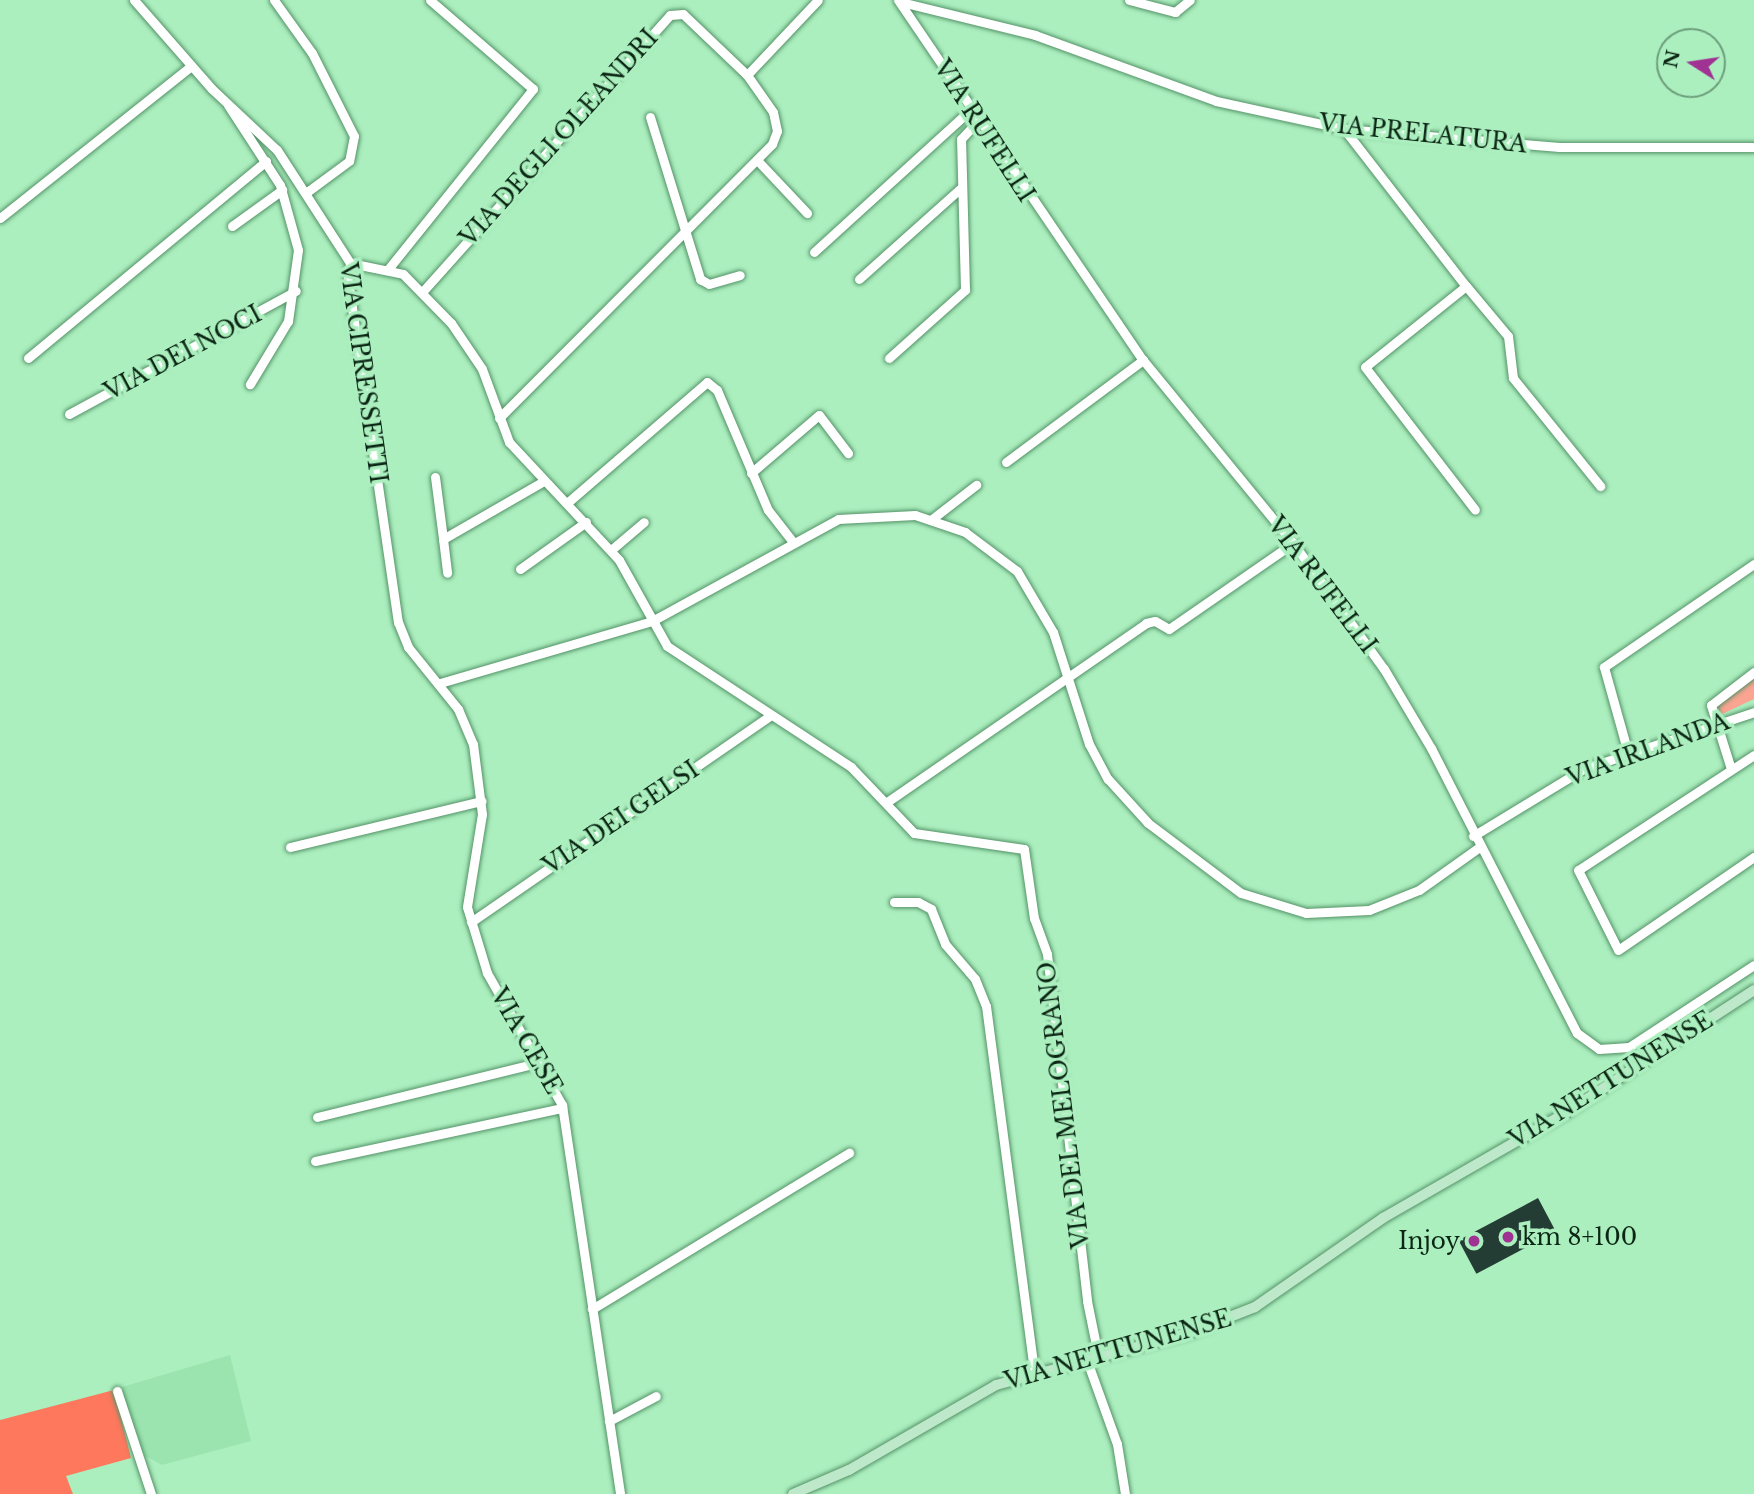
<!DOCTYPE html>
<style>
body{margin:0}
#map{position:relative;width:1754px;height:1494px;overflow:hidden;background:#acefbf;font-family:"Libre Baskerville",serif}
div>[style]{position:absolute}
.built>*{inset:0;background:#9be4b0}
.green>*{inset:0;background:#faa491}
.forest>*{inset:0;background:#fe785d}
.building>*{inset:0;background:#233c34;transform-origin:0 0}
.roads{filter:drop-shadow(0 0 2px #549368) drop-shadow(0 0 2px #549368)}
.minor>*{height:9px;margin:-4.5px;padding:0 4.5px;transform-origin:4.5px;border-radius:4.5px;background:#fff}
.major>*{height:10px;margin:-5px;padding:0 5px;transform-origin:5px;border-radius:5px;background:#bee8ca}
.dots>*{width:19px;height:19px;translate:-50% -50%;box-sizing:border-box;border:4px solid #acefbf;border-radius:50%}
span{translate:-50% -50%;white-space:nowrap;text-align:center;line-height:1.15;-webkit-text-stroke:7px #acefbf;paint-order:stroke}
.street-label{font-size:23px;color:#0b2614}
.poi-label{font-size:23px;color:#0b2614}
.left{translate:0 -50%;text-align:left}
.right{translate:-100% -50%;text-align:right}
.north{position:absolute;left:1656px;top:28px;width:70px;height:70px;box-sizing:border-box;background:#acefbf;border:2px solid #6c9f7b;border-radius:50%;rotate:282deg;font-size:19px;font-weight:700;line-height:28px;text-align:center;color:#0b2614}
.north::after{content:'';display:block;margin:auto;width:24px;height:32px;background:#9f3292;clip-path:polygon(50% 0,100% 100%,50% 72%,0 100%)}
</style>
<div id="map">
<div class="built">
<i style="clip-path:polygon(230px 1355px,251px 1441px,162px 1465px,138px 1452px,122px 1387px)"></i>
</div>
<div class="green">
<i style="clip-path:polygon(1754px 677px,1754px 699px,1718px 716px,1715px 707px)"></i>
</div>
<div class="forest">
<i style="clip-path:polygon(114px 1390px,131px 1458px,66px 1476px,73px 1494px,0 1494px,0 1420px)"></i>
</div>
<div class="building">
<i style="left:1538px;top:1198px;width:38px;height:90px;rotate:62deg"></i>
</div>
<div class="roads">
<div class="minor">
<i style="left:134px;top:0;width:118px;rotate:48.8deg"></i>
<i style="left:212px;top:89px;width:89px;rotate:43.2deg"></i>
<i style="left:277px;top:150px;width:135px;rotate:57.1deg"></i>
<i style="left:350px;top:263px;width:17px;rotate:97deg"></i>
<i style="left:348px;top:280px;width:346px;rotate:81.7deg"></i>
<i style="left:398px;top:622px;width:27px;rotate:68deg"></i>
<i style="left:408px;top:647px;width:80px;rotate:51.1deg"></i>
<i style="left:458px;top:709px;width:38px;rotate:67deg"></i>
<i style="left:473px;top:744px;width:71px;rotate:82.7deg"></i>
<i style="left:482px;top:814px;width:94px;rotate:99.2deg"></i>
<i style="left:467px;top:907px;width:69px;rotate:73.1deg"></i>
<i style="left:487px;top:973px;width:152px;rotate:60.4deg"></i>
<i style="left:562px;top:1105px;width:393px;rotate:81.5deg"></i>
<i style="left:274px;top:0;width:65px;rotate:54.4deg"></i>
<i style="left:312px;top:53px;width:93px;rotate:63.2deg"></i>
<i style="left:354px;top:136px;width:25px;rotate:101deg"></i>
<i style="left:349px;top:161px;width:52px;rotate:143.6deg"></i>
<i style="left:898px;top:0;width:435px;rotate:55.8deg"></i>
<i style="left:1143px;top:360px;width:237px;rotate:50.7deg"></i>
<i style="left:1293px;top:543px;width:155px;rotate:54.2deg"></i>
<i style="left:1384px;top:669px;width:92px;rotate:59.3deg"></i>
<i style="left:1431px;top:748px;width:320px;rotate:62.9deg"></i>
<i style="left:1577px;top:1033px;width:27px;rotate:36deg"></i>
<i style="left:1599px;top:1049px;width:30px;rotate:-4deg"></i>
<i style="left:1629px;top:1047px;width:149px;rotate:-33.3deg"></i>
<i style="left:1129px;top:0;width:48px;rotate:14.6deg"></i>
<i style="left:1175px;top:12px;width:19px;rotate:-39deg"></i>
<i style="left:901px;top:2px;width:138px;rotate:13.8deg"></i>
<i style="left:1035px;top:35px;width:193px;rotate:20deg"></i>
<i style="left:1216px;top:101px;width:131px;rotate:12.3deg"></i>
<i style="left:1344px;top:129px;width:216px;rotate:4.8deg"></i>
<i style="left:1559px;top:147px;width:195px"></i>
<i style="left:228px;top:105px;width:95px;rotate:57deg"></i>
<i style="left:280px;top:185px;width:67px;rotate:74.5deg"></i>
<i style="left:298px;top:250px;width:72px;rotate:98deg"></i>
<i style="left:288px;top:321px;width:74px;rotate:121.1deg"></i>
<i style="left:650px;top:117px;width:170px;rotate:72.8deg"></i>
<i style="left:700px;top:279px;width:10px;rotate:29deg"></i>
<i style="left:709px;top:284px;width:32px;rotate:-16deg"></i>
<i style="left:1344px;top:129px;width:199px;rotate:52.2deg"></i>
<i style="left:1466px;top:286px;width:129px;rotate:141.3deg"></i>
<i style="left:1365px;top:367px;width:180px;rotate:52.4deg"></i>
<i style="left:757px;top:160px;width:73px;rotate:46.7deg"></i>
<i style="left:0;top:218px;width:244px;rotate:-38.5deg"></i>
<i style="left:232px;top:226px;width:62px;rotate:-35.8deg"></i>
<i style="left:814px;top:252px;width:212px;rotate:-42.3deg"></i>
<i style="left:350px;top:263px;width:54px;rotate:11.7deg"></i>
<i style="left:403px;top:274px;width:69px;rotate:45.6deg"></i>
<i style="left:451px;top:323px;width:55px;rotate:56deg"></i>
<i style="left:482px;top:369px;width:78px;rotate:69.7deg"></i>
<i style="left:509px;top:442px;width:161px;rotate:47deg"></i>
<i style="left:619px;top:560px;width:98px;rotate:60.8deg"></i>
<i style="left:667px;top:646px;width:220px;rotate:33.3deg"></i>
<i style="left:851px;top:767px;width:91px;rotate:46.3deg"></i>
<i style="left:914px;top:833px;width:111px;rotate:8.3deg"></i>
<i style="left:1024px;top:849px;width:70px;rotate:81.8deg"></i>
<i style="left:1034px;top:918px;width:38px;rotate:70deg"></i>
<i style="left:1047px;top:954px;width:349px;rotate:83.4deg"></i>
<i style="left:1087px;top:1301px;width:55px;rotate:78.5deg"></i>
<i style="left:389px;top:268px;width:230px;rotate:-51.2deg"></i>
<i style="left:533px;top:89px;width:136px;rotate:-139.2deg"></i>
<i style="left:859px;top:279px;width:138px;rotate:-41.8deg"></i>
<i style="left:1466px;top:286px;width:65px;rotate:50deg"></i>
<i style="left:1508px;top:336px;width:42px;rotate:83.2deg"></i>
<i style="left:1513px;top:378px;width:139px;rotate:51.1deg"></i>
<i style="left:424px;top:290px;width:369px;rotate:-48.2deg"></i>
<i style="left:670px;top:15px;width:13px;rotate:-4deg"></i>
<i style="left:683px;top:14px;width:88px;rotate:43.6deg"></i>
<i style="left:747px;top:75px;width:103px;rotate:-46.6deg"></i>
<i style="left:28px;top:358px;width:309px;rotate:-39.6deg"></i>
<i style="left:889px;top:358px;width:102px;rotate:-41.8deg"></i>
<i style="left:965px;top:290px;width:151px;rotate:-91.5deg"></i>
<i style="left:961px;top:139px;width:26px;rotate:-47deg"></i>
<i style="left:69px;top:414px;width:258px;rotate:-28.5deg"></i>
<i style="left:499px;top:418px;width:387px;rotate:-45.1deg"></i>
<i style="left:772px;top:144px;width:14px;rotate:-69deg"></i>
<i style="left:777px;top:131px;width:19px;rotate:-102deg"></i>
<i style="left:773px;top:112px;width:45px;rotate:-125.1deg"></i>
<i style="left:1006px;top:462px;width:171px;rotate:-36.7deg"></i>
<i style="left:751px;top:473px;width:89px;rotate:-40.5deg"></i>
<i style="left:819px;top:415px;width:48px;rotate:52.7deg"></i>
<i style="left:435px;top:477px;width:63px;rotate:82.6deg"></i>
<i style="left:443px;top:539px;width:116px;rotate:-29.9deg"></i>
<i style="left:567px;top:503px;width:185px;rotate:-40.8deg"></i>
<i style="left:707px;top:382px;width:13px;rotate:39deg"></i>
<i style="left:717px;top:390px;width:130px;rotate:67deg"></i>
<i style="left:768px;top:510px;width:39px;rotate:52deg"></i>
<i style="left:932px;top:519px;width:56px;rotate:-37.7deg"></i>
<i style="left:443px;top:539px;width:34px;rotate:83deg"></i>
<i style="left:611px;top:550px;width:43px;rotate:-40.3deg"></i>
<i style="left:520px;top:569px;width:81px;rotate:-35.5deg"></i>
<i style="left:440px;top:683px;width:221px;rotate:-16.3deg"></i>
<i style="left:652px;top:621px;width:212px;rotate:-28.7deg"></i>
<i style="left:838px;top:519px;width:77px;rotate:-3deg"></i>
<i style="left:915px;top:515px;width:53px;rotate:18.8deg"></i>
<i style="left:965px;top:532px;width:65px;rotate:36.9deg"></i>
<i style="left:1017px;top:571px;width:71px;rotate:59.5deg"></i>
<i style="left:1053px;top:632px;width:118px;rotate:72.2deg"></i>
<i style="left:1089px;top:744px;width:40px;rotate:62deg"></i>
<i style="left:1108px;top:779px;width:59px;rotate:47.7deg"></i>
<i style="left:1148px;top:823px;width:116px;rotate:37deg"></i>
<i style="left:1241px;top:893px;width:68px;rotate:17.1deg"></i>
<i style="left:1306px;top:913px;width:63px;rotate:-2.7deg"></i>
<i style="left:1369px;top:910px;width:54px;rotate:-21.8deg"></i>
<i style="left:1419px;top:890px;width:72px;rotate:-35.4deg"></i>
<i style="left:1628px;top:753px;width:89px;rotate:-105.6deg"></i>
<i style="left:1604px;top:667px;width:182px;rotate:-34.5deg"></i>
<i style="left:1754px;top:755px;width:210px;rotate:146.8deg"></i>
<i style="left:1578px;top:870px;width:89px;rotate:63.4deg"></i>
<i style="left:1618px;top:950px;width:165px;rotate:-34.4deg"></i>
<i style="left:1731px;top:769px;width:67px;rotate:-107.4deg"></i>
<i style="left:1711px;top:705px;width:54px;rotate:-37.5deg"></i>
<i style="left:887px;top:802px;width:315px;rotate:-34.6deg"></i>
<i style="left:1146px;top:623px;width:9px;rotate:-13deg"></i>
<i style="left:1155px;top:621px;width:16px;rotate:30deg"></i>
<i style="left:1169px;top:629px;width:151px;rotate:-34.7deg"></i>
<i style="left:1473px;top:836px;width:129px;rotate:-31.3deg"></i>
<i style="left:1583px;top:769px;width:180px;rotate:-18.4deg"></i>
<i style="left:290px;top:847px;width:197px;rotate:-13.5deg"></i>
<i style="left:894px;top:902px;width:24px"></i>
<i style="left:918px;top:902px;width:15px;rotate:28deg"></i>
<i style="left:931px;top:909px;width:38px;rotate:68deg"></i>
<i style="left:945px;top:944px;width:46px;rotate:49.4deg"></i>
<i style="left:975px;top:979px;width:29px;rotate:68deg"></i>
<i style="left:986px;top:1006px;width:368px;rotate:82.5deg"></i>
<i style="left:471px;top:922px;width:364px;rotate:-34.6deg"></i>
<i style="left:317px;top:1117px;width:231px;rotate:-13.8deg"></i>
<i style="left:315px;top:1161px;width:253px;rotate:-12.1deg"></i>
<i style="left:592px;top:1309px;width:301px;rotate:-31.3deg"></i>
<i style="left:1086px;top:1358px;width:91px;rotate:70.2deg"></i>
<i style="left:1117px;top:1444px;width:51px;rotate:80.9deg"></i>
<i style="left:117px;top:1391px;width:108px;rotate:71.7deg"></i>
<i style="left:609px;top:1421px;width:53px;rotate:-28deg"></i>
</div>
<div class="major">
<i style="left:793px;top:1494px;width:61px;rotate:-23.2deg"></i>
<i style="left:849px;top:1470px;width:170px;rotate:-30deg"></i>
<i style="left:996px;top:1385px;width:200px;rotate:-15.1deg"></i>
<i style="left:1189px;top:1333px;width:71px;rotate:-21.5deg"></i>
<i style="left:1255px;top:1307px;width:156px;rotate:-34.8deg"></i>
<i style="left:1383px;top:1218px;width:212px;rotate:-29.9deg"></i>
<i style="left:1567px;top:1112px;width:223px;rotate:-33.1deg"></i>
</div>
</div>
<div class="dots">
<i style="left:1508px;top:1237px;background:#9f3292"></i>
<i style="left:1474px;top:1241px;background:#9f3292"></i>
</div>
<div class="street-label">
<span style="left:984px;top:131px;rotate:57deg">VIA RUFELLI</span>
<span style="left:1423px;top:134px;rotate:6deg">VIA PRELATURA</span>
<span style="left:559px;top:138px;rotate:-48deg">VIA DEGLI OLEANDRI</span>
<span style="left:183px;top:353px;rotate:-28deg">VIA DEI NOCI</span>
<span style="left:363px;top:373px;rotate:82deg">VIA CIPRESSETTI</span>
<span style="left:1322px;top:585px;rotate:53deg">VIA RUFELLI</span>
<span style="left:1648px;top:750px;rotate:-20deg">VIA IRLANDA</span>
<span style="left:621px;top:818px;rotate:-34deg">VIA DEI GELSI</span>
<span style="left:526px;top:1041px;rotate:60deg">VIA CESE</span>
<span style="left:1611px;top:1080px;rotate:-32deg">VIA NETTUNENSE</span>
<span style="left:1064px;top:1105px;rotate:-97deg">VIA DEL MELOGRANO</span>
<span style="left:1118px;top:1350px;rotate:-16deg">VIA NETTUNENSE</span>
</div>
<div class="poi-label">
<span class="left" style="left:1522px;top:1237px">km 8+100</span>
<span class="right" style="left:1460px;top:1241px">Injoy</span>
</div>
<div class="north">N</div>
</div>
